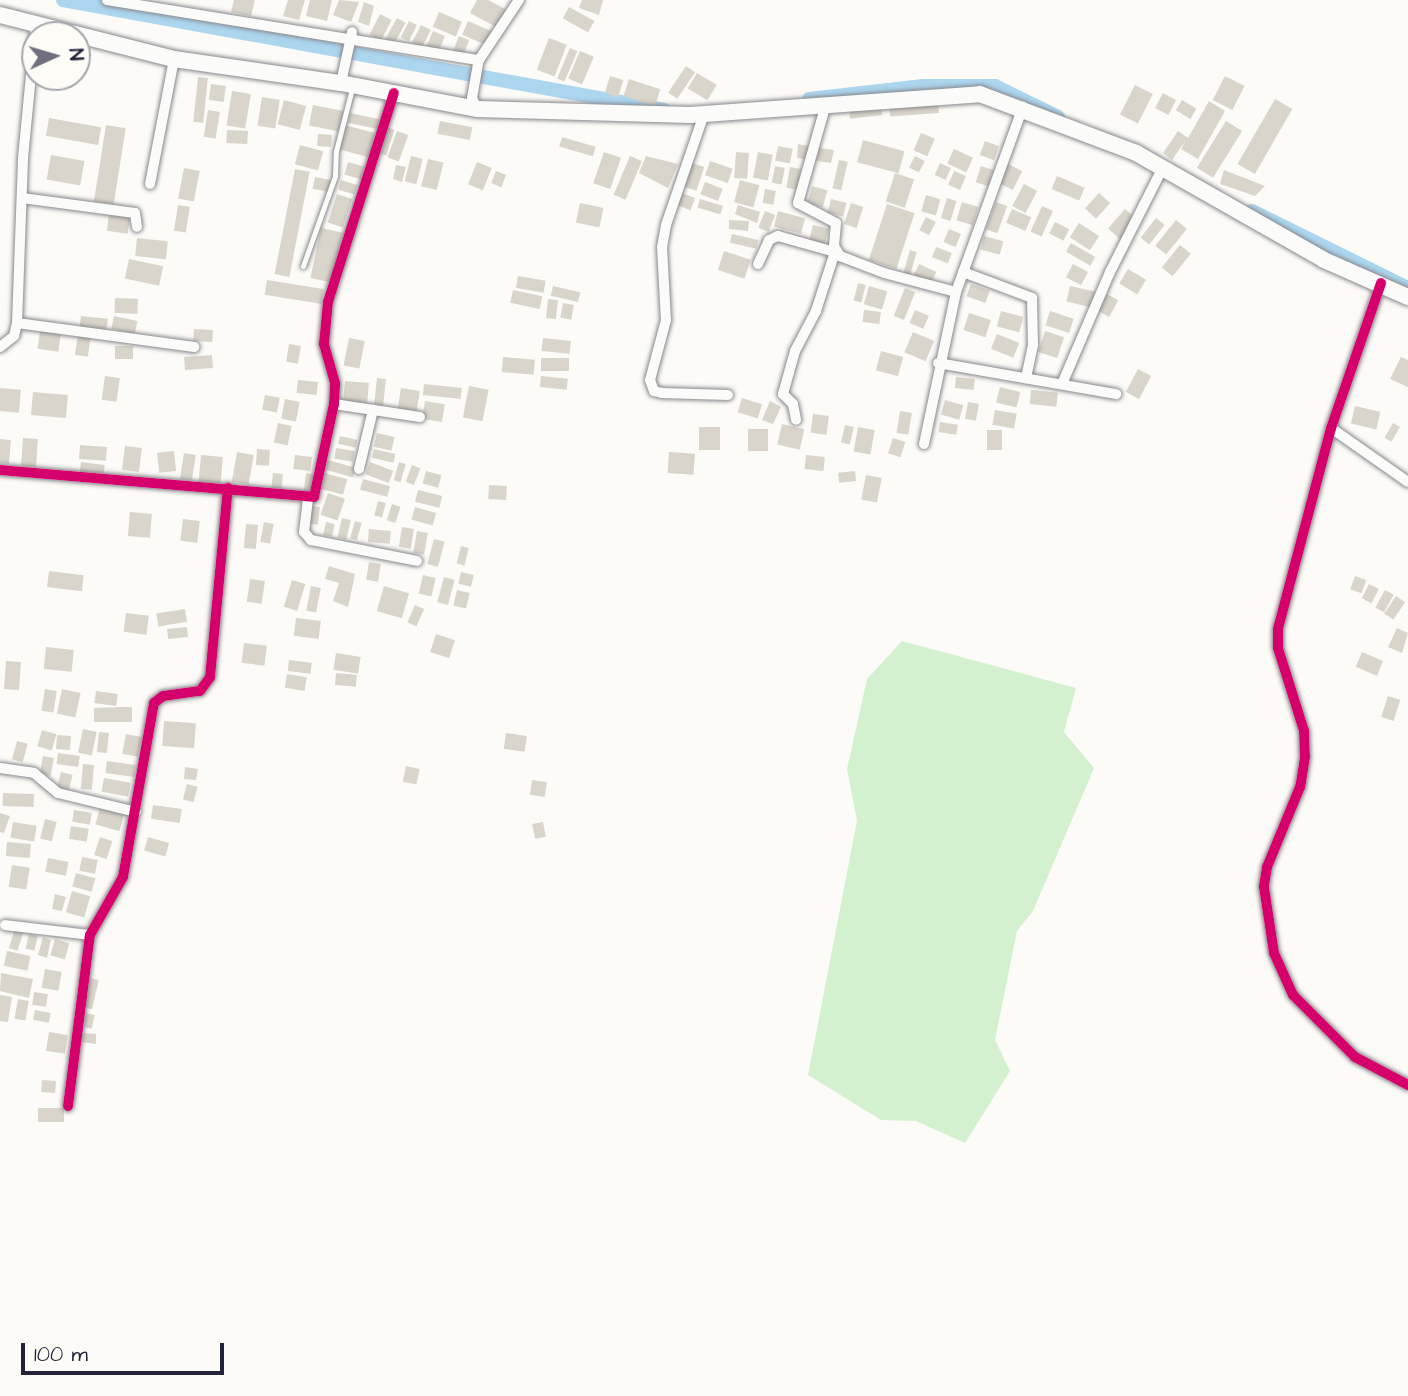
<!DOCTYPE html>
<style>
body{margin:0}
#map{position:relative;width:1408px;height:1396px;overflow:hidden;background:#fcfbf8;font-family:"Architects Daughter",sans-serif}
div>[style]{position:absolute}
.green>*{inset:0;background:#d3f1ce}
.canal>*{height:14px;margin:-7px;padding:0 7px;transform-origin:7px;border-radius:7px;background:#acd5ee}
.building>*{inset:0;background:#dad5ca;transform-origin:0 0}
.roads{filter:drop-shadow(0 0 2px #88888c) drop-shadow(0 0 2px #88888c)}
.lane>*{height:5px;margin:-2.5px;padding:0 2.5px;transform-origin:2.5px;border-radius:2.5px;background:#fbfbf9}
.street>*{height:10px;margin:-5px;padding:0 5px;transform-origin:5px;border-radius:5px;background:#fbfbf9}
.secondary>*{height:16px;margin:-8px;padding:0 8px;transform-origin:8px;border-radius:8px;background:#fbfbf9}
.cycleway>*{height:10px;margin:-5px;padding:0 5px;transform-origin:5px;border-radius:5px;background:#d6006c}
span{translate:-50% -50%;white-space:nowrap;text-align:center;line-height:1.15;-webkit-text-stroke:5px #fdfcf7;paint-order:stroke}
.north{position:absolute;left:21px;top:21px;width:70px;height:70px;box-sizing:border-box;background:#fdfcf7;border:2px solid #a5a5ac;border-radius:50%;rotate:86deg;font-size:19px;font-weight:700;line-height:28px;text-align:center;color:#22223b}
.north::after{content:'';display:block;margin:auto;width:24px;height:32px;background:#6e6e7d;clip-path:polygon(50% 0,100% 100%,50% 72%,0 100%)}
.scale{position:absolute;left:21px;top:1343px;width:203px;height:32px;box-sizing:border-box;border:4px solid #22223b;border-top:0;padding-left:9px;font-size:21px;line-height:24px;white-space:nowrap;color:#22223b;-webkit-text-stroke:5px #fdfcf7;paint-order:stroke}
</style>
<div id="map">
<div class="green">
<i style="clip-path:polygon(902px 641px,1076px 688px,1064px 732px,1094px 768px,1033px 911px,1017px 931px,995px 1040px,1010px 1071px,965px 1143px,916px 1121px,881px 1120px,808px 1075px,857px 821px,847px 769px,867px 679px)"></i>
</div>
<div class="canal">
<i style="left:63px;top:0;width:611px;rotate:10.37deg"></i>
<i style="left:809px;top:99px;width:115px;rotate:-6.5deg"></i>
<i style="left:923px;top:86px;width:72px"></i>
<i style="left:995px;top:86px;width:70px;rotate:26.2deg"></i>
<i style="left:1252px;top:211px;width:174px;rotate:26.3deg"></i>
</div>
<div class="building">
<i style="clip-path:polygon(234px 0,255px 0,251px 16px,231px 12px)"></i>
<i style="clip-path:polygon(288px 0,305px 0,299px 20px,283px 16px)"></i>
<i style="clip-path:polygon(310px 0,332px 0,327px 21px,306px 16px)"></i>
<i style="clip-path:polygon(339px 0,359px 2px,351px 22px,333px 15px)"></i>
<i style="clip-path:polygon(477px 0,488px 0,507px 10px,498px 28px,470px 13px)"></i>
<i style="clip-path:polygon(582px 0,603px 0,599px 15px,579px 8px)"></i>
<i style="clip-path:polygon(364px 2px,374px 6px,369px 26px,358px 22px)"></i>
<i style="left:569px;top:7px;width:29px;height:13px;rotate:29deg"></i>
<i style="left:439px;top:12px;width:25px;height:16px;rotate:23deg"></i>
<i style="left:380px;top:14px;width:13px;height:23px;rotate:27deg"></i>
<i style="left:397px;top:18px;width:10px;height:24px;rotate:29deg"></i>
<i style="left:409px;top:21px;width:9px;height:18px;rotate:27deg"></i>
<i style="left:468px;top:21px;width:28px;height:15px;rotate:23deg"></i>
<i style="left:421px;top:25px;width:11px;height:20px;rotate:27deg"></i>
<i style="left:433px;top:31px;width:13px;height:16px;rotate:23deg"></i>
<i style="left:459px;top:36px;width:11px;height:17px;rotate:22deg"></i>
<i style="left:549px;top:38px;width:19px;height:34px;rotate:21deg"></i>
<i style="left:570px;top:48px;width:8px;height:33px;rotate:23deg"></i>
<i style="left:580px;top:51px;width:15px;height:30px;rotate:23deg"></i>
<i style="left:686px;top:66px;width:11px;height:32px;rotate:34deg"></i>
<i style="left:697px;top:73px;width:23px;height:18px;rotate:31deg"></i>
<i style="left:610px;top:76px;width:14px;height:18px;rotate:17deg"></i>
<i style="left:1225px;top:76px;width:22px;height:27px;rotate:27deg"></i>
<i style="left:198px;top:77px;width:10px;height:45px;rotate:6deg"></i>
<i style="left:629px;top:79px;width:33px;height:18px;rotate:18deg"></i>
<i style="left:211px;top:84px;width:15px;height:16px;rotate:8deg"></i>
<i style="left:1135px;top:85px;width:20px;height:33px;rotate:27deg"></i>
<i style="left:232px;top:91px;width:19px;height:35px;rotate:9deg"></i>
<i style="left:1163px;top:93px;width:15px;height:17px;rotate:28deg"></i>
<i style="left:262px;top:97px;width:18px;height:29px;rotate:9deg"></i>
<i style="left:938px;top:99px;width:14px;height:49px;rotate:86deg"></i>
<i style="left:1275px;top:99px;width:20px;height:75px;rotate:30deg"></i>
<i style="left:284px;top:100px;width:23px;height:25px;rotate:15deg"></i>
<i style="left:1182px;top:100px;width:17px;height:12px;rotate:31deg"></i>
<i style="clip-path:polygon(1209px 101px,1225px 111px,1198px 159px,1181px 149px,1186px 140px,1172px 160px,1163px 153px,1178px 131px,1188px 138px)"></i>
<i style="left:313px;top:105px;width:31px;height:21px;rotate:11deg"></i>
<i style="left:881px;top:107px;width:8px;height:32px;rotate:83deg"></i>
<i style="left:208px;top:110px;width:12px;height:27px;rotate:9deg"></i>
<i style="left:350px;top:113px;width:30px;height:10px;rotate:12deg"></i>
<i style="left:49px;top:118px;width:53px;height:18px;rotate:10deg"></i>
<i style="left:440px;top:121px;width:33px;height:13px;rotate:11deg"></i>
<i style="left:1226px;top:121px;width:19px;height:55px;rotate:32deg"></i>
<i style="left:106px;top:125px;width:20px;height:77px;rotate:9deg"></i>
<i style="left:345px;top:125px;width:31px;height:25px;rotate:15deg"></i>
<i style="left:386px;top:127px;width:9px;height:27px;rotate:18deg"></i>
<i style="left:227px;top:130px;width:21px;height:13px;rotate:3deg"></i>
<i style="left:397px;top:131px;width:12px;height:28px;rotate:20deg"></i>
<i style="left:921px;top:133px;width:15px;height:19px;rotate:23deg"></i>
<i style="left:318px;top:134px;width:14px;height:12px;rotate:4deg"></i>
<i style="left:562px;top:137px;width:35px;height:10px;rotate:16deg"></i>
<i style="left:863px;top:140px;width:43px;height:23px;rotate:15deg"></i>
<i style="left:985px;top:141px;width:15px;height:15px;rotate:20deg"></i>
<i style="clip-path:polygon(798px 144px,809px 146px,807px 159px,797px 158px)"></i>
<i style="left:300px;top:145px;width:24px;height:20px;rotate:15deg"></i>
<i style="left:778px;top:146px;width:15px;height:15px;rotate:11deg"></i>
<i style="clip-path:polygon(819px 148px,834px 150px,831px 163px,816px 161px)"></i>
<i style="left:954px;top:149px;width:21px;height:16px;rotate:25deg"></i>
<i style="left:604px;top:152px;width:18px;height:33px;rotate:19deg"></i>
<i style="left:736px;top:152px;width:13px;height:26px;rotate:4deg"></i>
<i style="left:758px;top:152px;width:15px;height:26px;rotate:11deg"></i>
<i style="left:51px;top:155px;width:34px;height:25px;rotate:10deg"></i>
<i style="left:411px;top:156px;width:12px;height:26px;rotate:14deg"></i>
<i style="left:630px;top:156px;width:13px;height:42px;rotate:23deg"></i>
<i style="clip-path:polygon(646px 156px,678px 164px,668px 188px,639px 173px)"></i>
<i style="left:915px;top:156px;width:11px;height:13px;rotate:27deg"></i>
<i style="left:428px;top:159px;width:16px;height:28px;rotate:14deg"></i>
<i style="left:839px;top:160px;width:9px;height:29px;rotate:13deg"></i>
<i style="left:710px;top:161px;width:24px;height:15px;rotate:19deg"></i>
<i style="left:348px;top:162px;width:18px;height:13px;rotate:16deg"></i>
<i style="left:477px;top:162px;width:16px;height:24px;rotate:22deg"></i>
<i style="left:689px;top:162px;width:16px;height:25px;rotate:18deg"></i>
<i style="left:940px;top:163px;width:12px;height:13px;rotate:24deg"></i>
<i style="left:1008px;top:164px;width:16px;height:21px;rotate:27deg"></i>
<i style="clip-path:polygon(396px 165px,406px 167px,402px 182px,393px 179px)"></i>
<i style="left:775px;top:166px;width:10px;height:17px;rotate:11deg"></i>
<i style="left:981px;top:166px;width:13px;height:17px;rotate:18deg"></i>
<i style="left:790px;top:167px;width:11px;height:21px;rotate:10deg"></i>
<i style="left:184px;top:168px;width:16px;height:31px;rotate:11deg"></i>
<i style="left:295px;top:169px;width:15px;height:107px;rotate:11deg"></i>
<i style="clip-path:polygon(1224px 170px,1265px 186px,1255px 196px,1220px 184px)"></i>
<i style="left:496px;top:171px;width:11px;height:13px;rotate:22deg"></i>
<i style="left:954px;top:171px;width:13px;height:15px;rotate:23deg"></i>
<i style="left:895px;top:173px;width:20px;height:30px;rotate:18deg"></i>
<i style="left:1057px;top:176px;width:30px;height:14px;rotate:23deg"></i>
<i style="left:315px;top:177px;width:16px;height:12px;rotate:11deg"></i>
<i style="left:341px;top:180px;width:17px;height:10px;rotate:17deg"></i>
<i style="left:740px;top:180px;width:20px;height:23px;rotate:15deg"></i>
<i style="left:705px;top:182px;width:19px;height:13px;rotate:21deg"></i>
<i style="left:1024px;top:184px;width:15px;height:25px;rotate:28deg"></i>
<i style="left:812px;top:186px;width:16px;height:18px;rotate:15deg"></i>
<i style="left:765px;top:189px;width:11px;height:14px;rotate:10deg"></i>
<i style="left:682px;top:193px;width:14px;height:13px;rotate:21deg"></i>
<i style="left:1099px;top:193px;width:15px;height:21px;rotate:42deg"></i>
<i style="left:337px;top:194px;width:16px;height:30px;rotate:18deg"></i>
<i style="left:926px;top:195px;width:15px;height:17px;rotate:16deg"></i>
<i style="left:947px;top:198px;width:10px;height:21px;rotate:17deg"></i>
<i style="left:700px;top:199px;width:24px;height:9px;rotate:17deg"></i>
<i style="left:831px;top:199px;width:16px;height:14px;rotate:14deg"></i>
<i style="left:962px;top:202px;width:17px;height:19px;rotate:17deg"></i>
<i style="left:996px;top:202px;width:12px;height:29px;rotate:20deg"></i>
<i style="left:580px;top:203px;width:24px;height:20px;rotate:12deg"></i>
<i style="left:851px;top:203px;width:13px;height:22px;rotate:18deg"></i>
<i style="left:887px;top:204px;width:29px;height:59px;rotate:18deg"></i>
<i style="left:178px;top:205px;width:12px;height:26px;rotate:9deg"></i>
<i style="clip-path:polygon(738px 205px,760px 212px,757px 223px,735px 214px)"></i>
<i style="left:1042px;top:206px;width:12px;height:28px;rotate:24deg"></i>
<i style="left:1012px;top:209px;width:21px;height:15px;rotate:23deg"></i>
<i style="left:1125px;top:209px;width:18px;height:26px;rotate:41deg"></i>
<i style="left:765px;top:211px;width:11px;height:18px;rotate:22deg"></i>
<i style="left:778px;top:211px;width:28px;height:16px;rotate:15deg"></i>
<i style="left:109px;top:215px;width:21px;height:16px;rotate:8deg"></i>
<i style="left:926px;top:217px;width:11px;height:15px;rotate:27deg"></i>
<i style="left:1156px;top:218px;width:11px;height:25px;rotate:38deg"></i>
<i style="clip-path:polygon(729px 220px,749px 221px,748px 231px,729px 229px)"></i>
<i style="left:1176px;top:220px;width:14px;height:33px;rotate:39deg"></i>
<i style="left:1055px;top:222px;width:16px;height:13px;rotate:27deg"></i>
<i style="left:1079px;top:223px;width:24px;height:17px;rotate:33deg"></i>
<i style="left:813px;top:225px;width:16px;height:16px;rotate:14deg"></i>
<i style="left:321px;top:228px;width:24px;height:51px;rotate:12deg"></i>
<i style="left:949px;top:229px;width:13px;height:14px;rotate:23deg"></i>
<i style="left:732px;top:234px;width:27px;height:9px;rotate:13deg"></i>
<i style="left:984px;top:236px;width:20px;height:14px;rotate:15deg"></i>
<i style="left:137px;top:238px;width:31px;height:18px;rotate:6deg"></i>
<i style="left:1071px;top:243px;width:28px;height:10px;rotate:30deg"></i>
<i style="left:1180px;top:245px;width:14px;height:29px;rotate:39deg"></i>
<i style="left:936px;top:247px;width:17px;height:11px;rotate:21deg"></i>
<i style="left:910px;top:250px;width:7px;height:26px;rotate:16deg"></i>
<i style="left:724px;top:251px;width:28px;height:20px;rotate:18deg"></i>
<i style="left:129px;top:259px;width:35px;height:20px;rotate:12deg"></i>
<i style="left:919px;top:264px;width:19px;height:13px;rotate:25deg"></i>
<i style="left:1073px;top:264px;width:17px;height:15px;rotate:28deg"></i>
<i style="left:1128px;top:269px;width:21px;height:17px;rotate:31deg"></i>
<i style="left:518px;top:276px;width:28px;height:12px;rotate:10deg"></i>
<i style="left:267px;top:280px;width:57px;height:15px;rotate:9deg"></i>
<i style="left:858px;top:283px;width:8px;height:18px;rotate:14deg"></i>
<i style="left:971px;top:284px;width:20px;height:13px;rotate:20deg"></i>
<i style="left:553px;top:286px;width:28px;height:10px;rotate:13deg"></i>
<i style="left:869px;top:286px;width:19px;height:19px;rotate:16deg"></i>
<i style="left:1070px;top:286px;width:26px;height:16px;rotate:13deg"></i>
<i style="left:905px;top:288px;width:11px;height:30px;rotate:22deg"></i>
<i style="left:513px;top:290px;width:30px;height:13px;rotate:12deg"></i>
<i style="left:1107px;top:294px;width:13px;height:19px;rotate:29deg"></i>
<i style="left:115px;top:298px;width:23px;height:15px;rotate:2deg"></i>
<i style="left:548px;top:299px;width:10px;height:19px;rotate:6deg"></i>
<i style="left:563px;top:303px;width:11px;height:15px;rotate:10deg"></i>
<i style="left:864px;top:310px;width:17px;height:12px;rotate:7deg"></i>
<i style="left:915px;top:310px;width:15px;height:14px;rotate:23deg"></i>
<i style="left:1001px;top:311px;width:23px;height:16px;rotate:15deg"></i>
<i style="left:1050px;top:311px;width:25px;height:15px;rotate:18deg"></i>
<i style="left:969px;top:313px;width:23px;height:18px;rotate:18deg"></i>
<i style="left:81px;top:316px;width:27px;height:11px;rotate:6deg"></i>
<i style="left:114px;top:316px;width:24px;height:13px;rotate:12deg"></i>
<i style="left:194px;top:329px;width:19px;height:12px;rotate:3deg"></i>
<i style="left:40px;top:331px;width:21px;height:18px;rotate:8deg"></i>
<i style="left:1045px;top:331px;width:20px;height:22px;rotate:18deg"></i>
<i style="left:913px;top:332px;width:23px;height:22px;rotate:23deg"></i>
<i style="left:997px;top:334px;width:24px;height:16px;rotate:22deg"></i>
<i style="left:78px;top:335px;width:13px;height:20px;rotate:9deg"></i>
<i style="left:349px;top:338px;width:16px;height:28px;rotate:11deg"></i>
<i style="left:543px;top:338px;width:28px;height:13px;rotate:6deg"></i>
<i style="left:289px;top:344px;width:12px;height:18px;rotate:9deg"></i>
<i style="left:115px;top:346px;width:18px;height:13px"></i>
<i style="left:881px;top:351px;width:23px;height:20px;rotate:15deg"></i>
<i style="left:212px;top:355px;width:13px;height:28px;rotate:86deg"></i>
<i style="left:503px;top:357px;width:32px;height:15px;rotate:5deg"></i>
<i style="clip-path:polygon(1401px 357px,1408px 360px,1408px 387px,1390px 379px)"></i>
<i style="left:541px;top:358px;width:28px;height:13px"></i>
<i style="left:1138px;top:369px;width:15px;height:26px;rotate:28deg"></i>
<i style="left:105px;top:376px;width:15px;height:24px;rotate:8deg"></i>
<i style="left:541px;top:376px;width:27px;height:11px;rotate:6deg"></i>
<i style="left:956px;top:377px;width:19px;height:11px;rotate:6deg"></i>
<i style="left:377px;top:378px;width:9px;height:28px;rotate:6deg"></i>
<i style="left:298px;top:380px;width:20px;height:13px;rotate:6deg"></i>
<i style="left:345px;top:381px;width:24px;height:21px;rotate:5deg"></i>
<i style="left:424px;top:384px;width:38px;height:11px;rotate:6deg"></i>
<i style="left:469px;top:386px;width:20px;height:32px;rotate:11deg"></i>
<i style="left:1000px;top:387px;width:21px;height:16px;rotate:14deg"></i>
<i style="left:0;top:388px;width:21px;height:23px;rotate:5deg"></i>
<i style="left:401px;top:388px;width:19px;height:23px;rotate:9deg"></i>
<i style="left:1031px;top:390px;width:27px;height:14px;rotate:6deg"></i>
<i style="left:33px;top:392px;width:35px;height:23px;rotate:5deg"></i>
<i style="left:265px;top:395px;width:15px;height:15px;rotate:11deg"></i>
<i style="left:742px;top:398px;width:21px;height:15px;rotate:17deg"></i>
<i style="left:285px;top:399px;width:15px;height:20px;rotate:11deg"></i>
<i style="left:945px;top:400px;width:19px;height:15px;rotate:16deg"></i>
<i style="left:425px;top:401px;width:20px;height:18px;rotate:9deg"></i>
<i style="clip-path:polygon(770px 401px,781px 407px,773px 424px,762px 420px)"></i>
<i style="left:968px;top:402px;width:11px;height:17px;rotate:10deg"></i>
<i style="left:1355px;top:406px;width:26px;height:18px;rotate:13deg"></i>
<i style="left:995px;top:410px;width:22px;height:15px;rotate:10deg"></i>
<i style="left:900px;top:411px;width:12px;height:22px;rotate:9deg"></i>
<i style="left:813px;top:414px;width:16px;height:19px;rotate:7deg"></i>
<i style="left:940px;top:422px;width:18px;height:10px;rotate:9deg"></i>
<i style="left:278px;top:423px;width:14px;height:20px;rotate:12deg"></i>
<i style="left:1393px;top:423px;width:8px;height:17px;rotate:30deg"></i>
<i style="left:782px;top:424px;width:23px;height:21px;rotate:13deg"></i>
<i style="left:845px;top:425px;width:9px;height:18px;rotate:13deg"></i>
<i style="left:699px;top:427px;width:21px;height:23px"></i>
<i style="left:858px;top:427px;width:17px;height:25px;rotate:10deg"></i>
<i style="left:748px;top:429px;width:20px;height:22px"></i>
<i style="left:987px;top:430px;width:15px;height:20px"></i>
<i style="left:377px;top:433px;width:18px;height:14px;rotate:13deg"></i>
<i style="left:340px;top:436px;width:18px;height:8px;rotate:13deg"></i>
<i style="left:23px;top:438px;width:15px;height:28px;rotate:4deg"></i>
<i style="left:893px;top:438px;width:13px;height:16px;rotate:18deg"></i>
<i style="left:0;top:439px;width:11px;height:24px;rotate:5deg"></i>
<i style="left:80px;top:445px;width:27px;height:14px;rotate:4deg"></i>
<i style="left:125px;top:446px;width:17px;height:24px;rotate:7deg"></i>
<i style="left:336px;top:448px;width:19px;height:11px;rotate:9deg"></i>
<i style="left:257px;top:449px;width:13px;height:16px;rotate:4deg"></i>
<i style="left:374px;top:449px;width:22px;height:9px;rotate:13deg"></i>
<i style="left:174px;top:451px;width:20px;height:17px;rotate:84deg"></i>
<i style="left:237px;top:452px;width:17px;height:30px;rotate:10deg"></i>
<i style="left:669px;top:452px;width:26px;height:21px;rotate:4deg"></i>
<i style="left:184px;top:453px;width:12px;height:26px;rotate:9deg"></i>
<i style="left:201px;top:455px;width:22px;height:29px;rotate:5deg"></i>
<i style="left:295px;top:455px;width:17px;height:14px;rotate:7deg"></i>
<i style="left:806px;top:455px;width:19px;height:14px;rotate:6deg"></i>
<i style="left:328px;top:460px;width:29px;height:10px;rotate:16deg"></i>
<i style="left:81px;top:462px;width:24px;height:10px;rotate:7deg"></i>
<i style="left:370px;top:462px;width:25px;height:13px;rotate:21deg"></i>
<i style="left:399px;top:462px;width:7px;height:19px;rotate:16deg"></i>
<i style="left:412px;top:465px;width:9px;height:18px;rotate:21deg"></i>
<i style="left:426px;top:471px;width:16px;height:13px;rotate:15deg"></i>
<i style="left:855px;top:471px;width:10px;height:17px;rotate:84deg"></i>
<i style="left:273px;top:473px;width:10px;height:16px;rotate:6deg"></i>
<i style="left:306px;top:473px;width:8px;height:21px;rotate:7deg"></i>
<i style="left:324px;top:473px;width:24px;height:16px;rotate:15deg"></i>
<i style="left:866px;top:475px;width:16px;height:25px;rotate:11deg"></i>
<i style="left:363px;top:479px;width:28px;height:11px;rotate:15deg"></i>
<i style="left:489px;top:485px;width:18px;height:14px;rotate:3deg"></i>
<i style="left:418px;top:490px;width:25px;height:12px;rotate:14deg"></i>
<i style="left:328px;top:493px;width:18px;height:23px;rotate:19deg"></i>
<i style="left:378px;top:501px;width:8px;height:15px;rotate:14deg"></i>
<i style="left:392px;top:504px;width:9px;height:17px;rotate:18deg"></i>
<i style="left:312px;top:506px;width:8px;height:18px;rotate:7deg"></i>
<i style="left:415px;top:507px;width:22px;height:13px;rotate:16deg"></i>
<i style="left:130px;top:512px;width:22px;height:24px;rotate:5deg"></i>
<i style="left:342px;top:518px;width:9px;height:20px;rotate:13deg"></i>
<i style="left:183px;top:519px;width:17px;height:22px;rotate:7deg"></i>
<i style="left:355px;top:521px;width:7px;height:18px;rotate:16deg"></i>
<i style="left:264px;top:522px;width:10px;height:20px;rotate:11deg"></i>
<i style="left:326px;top:522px;width:9px;height:13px;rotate:13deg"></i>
<i style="left:246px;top:524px;width:12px;height:24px;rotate:5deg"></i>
<i style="left:402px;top:527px;width:12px;height:20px;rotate:9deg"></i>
<i style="left:369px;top:529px;width:22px;height:13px;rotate:5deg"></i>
<i style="left:417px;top:531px;width:11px;height:22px;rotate:10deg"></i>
<i style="left:434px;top:539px;width:11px;height:26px;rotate:15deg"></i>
<i style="left:461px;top:546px;width:8px;height:18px;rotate:14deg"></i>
<i style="left:369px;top:562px;width:12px;height:18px;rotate:9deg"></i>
<i style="clip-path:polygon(329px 566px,355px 574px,348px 607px,333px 601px,339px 583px,325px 579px)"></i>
<i style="left:49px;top:571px;width:35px;height:16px;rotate:7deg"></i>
<i style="left:461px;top:572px;width:13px;height:12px;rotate:13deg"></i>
<i style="left:423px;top:575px;width:13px;height:19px;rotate:13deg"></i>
<i style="left:1355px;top:576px;width:12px;height:14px;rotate:20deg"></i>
<i style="left:444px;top:577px;width:11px;height:26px;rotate:15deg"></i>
<i style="left:250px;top:579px;width:15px;height:23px;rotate:8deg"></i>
<i style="left:292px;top:580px;width:14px;height:28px;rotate:17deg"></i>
<i style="left:1369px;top:584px;width:11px;height:16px;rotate:27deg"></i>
<i style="left:311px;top:586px;width:10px;height:25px;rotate:11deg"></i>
<i style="left:384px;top:586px;width:26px;height:26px;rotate:16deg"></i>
<i style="left:457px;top:590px;width:13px;height:16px;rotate:13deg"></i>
<i style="left:1385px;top:590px;width:10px;height:20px;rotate:29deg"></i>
<i style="left:1396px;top:596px;width:11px;height:21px;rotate:34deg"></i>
<i style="left:415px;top:605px;width:10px;height:19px;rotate:24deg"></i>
<i style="left:185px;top:609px;width:13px;height:29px;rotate:81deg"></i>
<i style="left:126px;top:613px;width:23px;height:19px;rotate:7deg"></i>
<i style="left:296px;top:618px;width:25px;height:18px;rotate:7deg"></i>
<i style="left:187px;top:627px;width:10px;height:20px;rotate:84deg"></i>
<i style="clip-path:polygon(1397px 628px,1408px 633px,1402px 653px,1388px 647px)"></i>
<i style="left:436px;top:634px;width:20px;height:19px;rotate:18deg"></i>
<i style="left:244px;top:643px;width:23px;height:20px;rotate:7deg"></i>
<i style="left:46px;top:647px;width:28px;height:22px;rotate:6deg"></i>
<i style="left:1362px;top:652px;width:23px;height:16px;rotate:23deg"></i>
<i style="left:336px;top:653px;width:25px;height:17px;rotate:9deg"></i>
<i style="left:289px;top:660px;width:23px;height:11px;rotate:7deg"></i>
<i style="left:6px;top:661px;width:15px;height:28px;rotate:4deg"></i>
<i style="left:336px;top:673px;width:21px;height:12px;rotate:5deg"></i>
<i style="left:287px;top:674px;width:20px;height:14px;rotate:9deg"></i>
<i style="left:45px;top:689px;width:12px;height:22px;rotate:9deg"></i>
<i style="left:62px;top:689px;width:19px;height:25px;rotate:12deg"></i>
<i style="left:96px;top:691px;width:22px;height:12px;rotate:8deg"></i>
<i style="left:1388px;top:696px;width:13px;height:22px;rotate:18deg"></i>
<i style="clip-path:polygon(122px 707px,132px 707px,132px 722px,94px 722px,94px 708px)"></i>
<i style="left:164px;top:721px;width:32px;height:25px;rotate:4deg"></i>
<i style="left:83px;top:729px;width:14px;height:24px;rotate:12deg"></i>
<i style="left:42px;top:730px;width:15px;height:17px;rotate:16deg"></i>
<i style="left:99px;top:732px;width:10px;height:20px;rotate:6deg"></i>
<i style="left:506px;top:733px;width:21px;height:16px;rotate:8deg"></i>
<i style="left:126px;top:734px;width:16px;height:20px;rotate:11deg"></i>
<i style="left:57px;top:735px;width:14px;height:14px;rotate:4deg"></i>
<i style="left:17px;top:741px;width:11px;height:19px;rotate:15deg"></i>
<i style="left:58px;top:753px;width:22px;height:11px;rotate:8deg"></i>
<i style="left:43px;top:756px;width:11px;height:18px;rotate:10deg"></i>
<i style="left:107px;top:761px;width:29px;height:12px;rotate:8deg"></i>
<i style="left:83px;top:764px;width:11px;height:25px;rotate:5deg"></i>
<i style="left:406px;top:766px;width:14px;height:16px;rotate:12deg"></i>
<i style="clip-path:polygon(185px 767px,198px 769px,196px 780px,184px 779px)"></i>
<i style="left:61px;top:772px;width:12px;height:16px;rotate:14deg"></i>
<i style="left:104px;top:778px;width:27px;height:14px;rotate:10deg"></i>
<i style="left:532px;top:780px;width:15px;height:15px;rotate:8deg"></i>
<i style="left:187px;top:784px;width:11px;height:16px;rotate:15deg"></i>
<i style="left:3px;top:793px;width:31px;height:13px;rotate:2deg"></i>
<i style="left:153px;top:805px;width:29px;height:14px;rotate:8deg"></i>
<i style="left:100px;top:808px;width:25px;height:17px;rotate:16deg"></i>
<i style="left:74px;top:810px;width:18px;height:12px;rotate:9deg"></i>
<i style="clip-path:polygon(0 813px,10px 816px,4px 833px,0 832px)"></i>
<i style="left:45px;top:819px;width:12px;height:20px;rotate:14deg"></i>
<i style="left:13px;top:822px;width:24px;height:16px;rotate:9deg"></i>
<i style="left:543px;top:822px;width:15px;height:11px;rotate:79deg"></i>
<i style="left:71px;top:826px;width:18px;height:13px;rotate:9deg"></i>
<i style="left:100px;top:837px;width:13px;height:19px;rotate:18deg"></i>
<i style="left:148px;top:837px;width:22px;height:14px;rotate:16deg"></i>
<i style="left:7px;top:842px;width:24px;height:14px;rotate:5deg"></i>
<i style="left:82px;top:857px;width:16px;height:14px;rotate:11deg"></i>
<i style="left:48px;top:858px;width:21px;height:14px;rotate:11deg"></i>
<i style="left:12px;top:865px;width:18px;height:22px;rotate:9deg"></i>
<i style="left:76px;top:873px;width:20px;height:14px;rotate:15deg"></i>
<i style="left:72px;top:891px;width:19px;height:22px;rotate:16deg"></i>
<i style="clip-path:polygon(55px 894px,66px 897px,62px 911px,52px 909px)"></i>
<i style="left:15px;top:929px;width:9px;height:20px;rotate:18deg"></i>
<i style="left:29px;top:934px;width:9px;height:15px;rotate:13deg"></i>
<i style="clip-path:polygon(43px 937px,51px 940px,47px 958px,38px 955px)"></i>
<i style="left:55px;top:939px;width:15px;height:17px;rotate:16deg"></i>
<i style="left:7px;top:951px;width:24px;height:15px;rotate:12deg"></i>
<i style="left:45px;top:969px;width:17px;height:19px;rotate:10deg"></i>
<i style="clip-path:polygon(1px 973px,33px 979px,29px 998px,0 991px)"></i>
<i style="left:90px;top:978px;width:9px;height:30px;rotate:13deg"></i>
<i style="left:34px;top:992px;width:14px;height:13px;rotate:8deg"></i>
<i style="clip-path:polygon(0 995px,12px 997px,8px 1022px,0 1021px)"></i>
<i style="left:18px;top:999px;width:11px;height:20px;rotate:10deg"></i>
<i style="left:35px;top:1010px;width:16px;height:10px;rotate:11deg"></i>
<i style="left:86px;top:1013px;width:9px;height:14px;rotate:13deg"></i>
<i style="left:49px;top:1032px;width:19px;height:19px;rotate:9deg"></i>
<i style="clip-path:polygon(82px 1033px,96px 1034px,96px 1044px,81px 1042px)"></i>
<i style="left:42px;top:1080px;width:14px;height:12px;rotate:4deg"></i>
<i style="left:38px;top:1108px;width:26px;height:14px"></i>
</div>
<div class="roads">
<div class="lane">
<i style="left:303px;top:266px;width:96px;rotate:-70.4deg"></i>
<i style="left:335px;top:176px;width:25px;rotate:-88deg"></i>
<i style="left:336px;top:151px;width:65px;rotate:-75.7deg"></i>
</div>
<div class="street">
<i style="left:107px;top:0;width:377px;rotate:9.2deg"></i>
<i style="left:341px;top:83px;width:52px;rotate:-77.8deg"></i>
<i style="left:826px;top:104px;width:103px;rotate:105.8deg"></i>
<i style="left:798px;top:203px;width:43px;rotate:27.8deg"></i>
<i style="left:836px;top:223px;width:23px;rotate:95deg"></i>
<i style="left:834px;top:246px;width:12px;rotate:59deg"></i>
<i style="left:840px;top:256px;width:47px;rotate:21.1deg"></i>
<i style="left:884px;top:273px;width:74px;rotate:14.8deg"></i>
<i style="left:477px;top:109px;width:12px;rotate:-114deg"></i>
<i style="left:472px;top:98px;width:39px;rotate:-80deg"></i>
<i style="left:479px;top:60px;width:72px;rotate:-56.3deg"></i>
<i style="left:704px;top:114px;width:117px;rotate:108.9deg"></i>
<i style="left:666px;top:225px;width:22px;rotate:100deg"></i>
<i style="left:662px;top:247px;width:73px;rotate:86.9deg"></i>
<i style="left:666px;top:320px;width:62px;rotate:104.9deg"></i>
<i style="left:650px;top:380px;width:12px;rotate:70deg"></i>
<i style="left:654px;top:391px;width:8px;rotate:14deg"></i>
<i style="left:662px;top:393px;width:66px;rotate:1.7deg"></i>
<i style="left:150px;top:184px;width:127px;rotate:-79.1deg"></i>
<i style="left:22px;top:198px;width:114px;rotate:7.6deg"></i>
<i style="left:135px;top:213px;width:14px;rotate:82deg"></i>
<i style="left:758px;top:264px;width:26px;rotate:-65deg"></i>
<i style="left:769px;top:240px;width:10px;rotate:-24deg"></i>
<i style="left:778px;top:236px;width:59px;rotate:15.7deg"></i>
<i style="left:835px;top:252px;width:62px;rotate:107.9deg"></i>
<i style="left:816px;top:311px;width:45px;rotate:117.7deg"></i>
<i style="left:795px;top:351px;width:45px;rotate:105.6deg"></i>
<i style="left:783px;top:394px;width:14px;rotate:45deg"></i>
<i style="left:793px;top:404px;width:16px;rotate:79deg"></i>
<i style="left:963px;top:272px;width:74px;rotate:20.6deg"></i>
<i style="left:1032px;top:298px;width:47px;rotate:88.8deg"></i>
<i style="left:1033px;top:345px;width:34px;rotate:102deg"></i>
<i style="left:1381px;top:283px;width:153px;rotate:109deg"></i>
<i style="left:1331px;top:428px;width:208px;rotate:104.8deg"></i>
<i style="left:1278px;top:629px;width:19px;rotate:90deg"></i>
<i style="left:1278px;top:648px;width:87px;rotate:72.6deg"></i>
<i style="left:1304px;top:731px;width:26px;rotate:88deg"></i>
<i style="left:1305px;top:757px;width:30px;rotate:99deg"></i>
<i style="left:1300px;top:787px;width:87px;rotate:112.4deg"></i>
<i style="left:1267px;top:867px;width:20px;rotate:99deg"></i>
<i style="left:1264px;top:887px;width:67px;rotate:81.4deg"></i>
<i style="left:1274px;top:953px;width:46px;rotate:65.7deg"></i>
<i style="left:1293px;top:995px;width:88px;rotate:45deg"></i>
<i style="left:1355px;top:1057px;width:60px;rotate:27.8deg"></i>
<i style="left:17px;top:323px;width:179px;rotate:7.7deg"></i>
<i style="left:0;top:347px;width:18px;rotate:-38deg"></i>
<i style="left:14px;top:336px;width:13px;rotate:-77deg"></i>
<i style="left:17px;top:323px;width:165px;rotate:-87.9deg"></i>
<i style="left:23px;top:158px;width:135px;rotate:-84.5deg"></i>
<i style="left:938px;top:363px;width:181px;rotate:9.9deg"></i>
<i style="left:1062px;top:384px;width:122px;rotate:-66.8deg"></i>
<i style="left:1110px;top:272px;width:118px;rotate:-63.2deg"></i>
<i style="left:334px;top:404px;width:87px;rotate:8.6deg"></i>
<i style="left:1331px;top:428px;width:94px;rotate:35deg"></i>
<i style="left:924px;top:444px;width:155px;rotate:-78.1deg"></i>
<i style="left:956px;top:292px;width:197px;rotate:-70.1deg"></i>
<i style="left:359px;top:469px;width:61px;rotate:-76.7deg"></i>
<i style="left:0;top:470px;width:315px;rotate:4.9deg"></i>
<i style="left:314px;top:497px;width:95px;rotate:-77.9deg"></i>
<i style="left:334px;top:404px;width:21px;rotate:-87deg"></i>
<i style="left:335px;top:383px;width:41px;rotate:-105.8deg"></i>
<i style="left:324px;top:344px;width:42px;rotate:-84.6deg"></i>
<i style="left:328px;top:302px;width:219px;rotate:-72.5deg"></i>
<i style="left:308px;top:499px;width:33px;rotate:97deg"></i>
<i style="left:304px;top:532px;width:11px;rotate:49deg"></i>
<i style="left:311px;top:540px;width:108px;rotate:11.2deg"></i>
<i style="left:0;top:768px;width:34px;rotate:8deg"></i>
<i style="left:34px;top:773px;width:31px;rotate:40deg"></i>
<i style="left:58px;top:793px;width:80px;rotate:13.7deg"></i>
<i style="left:5px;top:925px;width:86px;rotate:6.7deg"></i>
<i style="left:68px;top:1106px;width:172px;rotate:-82.7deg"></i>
<i style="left:90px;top:935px;width:67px;rotate:-60.4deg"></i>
<i style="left:123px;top:877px;width:177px;rotate:-79.9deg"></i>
<i style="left:154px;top:703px;width:11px;rotate:-38deg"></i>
<i style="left:163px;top:696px;width:37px;rotate:-8deg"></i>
<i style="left:200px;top:691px;width:17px;rotate:-54deg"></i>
<i style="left:210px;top:677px;width:190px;rotate:-84.6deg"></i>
</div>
<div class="secondary">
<i style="left:0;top:15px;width:179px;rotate:14.2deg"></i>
<i style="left:174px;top:59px;width:169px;rotate:8.2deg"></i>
<i style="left:341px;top:83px;width:138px;rotate:10.8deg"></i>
<i style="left:477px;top:109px;width:213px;rotate:1.6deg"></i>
<i style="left:690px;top:115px;width:291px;rotate:-4.1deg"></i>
<i style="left:980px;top:94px;width:167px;rotate:20.7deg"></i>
<i style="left:1136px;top:153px;width:216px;rotate:29.6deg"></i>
<i style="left:1324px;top:260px;width:92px;rotate:23.8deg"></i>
</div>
</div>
<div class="cycleway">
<i style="left:1381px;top:283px;width:153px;rotate:109deg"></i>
<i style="left:1331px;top:428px;width:208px;rotate:104.8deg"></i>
<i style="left:1278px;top:629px;width:19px;rotate:90deg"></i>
<i style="left:1278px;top:648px;width:87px;rotate:72.6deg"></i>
<i style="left:1304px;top:731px;width:26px;rotate:88deg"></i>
<i style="left:1305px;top:757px;width:30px;rotate:99deg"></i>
<i style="left:1300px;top:787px;width:87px;rotate:112.4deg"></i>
<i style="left:1267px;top:867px;width:20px;rotate:99deg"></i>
<i style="left:1264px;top:887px;width:67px;rotate:81.4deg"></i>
<i style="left:1274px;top:953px;width:46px;rotate:65.7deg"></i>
<i style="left:1293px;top:995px;width:88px;rotate:45deg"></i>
<i style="left:1355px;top:1057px;width:60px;rotate:27.8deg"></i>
<i style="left:0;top:470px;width:315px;rotate:4.9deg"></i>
<i style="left:314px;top:497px;width:95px;rotate:-77.9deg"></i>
<i style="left:334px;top:404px;width:21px;rotate:-87deg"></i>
<i style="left:335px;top:383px;width:41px;rotate:-105.8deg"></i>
<i style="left:324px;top:344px;width:42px;rotate:-84.6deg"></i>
<i style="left:328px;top:302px;width:219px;rotate:-72.5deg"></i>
<i style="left:68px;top:1106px;width:172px;rotate:-82.7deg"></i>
<i style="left:90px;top:935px;width:67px;rotate:-60.4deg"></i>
<i style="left:123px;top:877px;width:177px;rotate:-79.9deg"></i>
<i style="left:154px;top:703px;width:11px;rotate:-38deg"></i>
<i style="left:163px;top:696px;width:37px;rotate:-8deg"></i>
<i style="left:200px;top:691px;width:17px;rotate:-54deg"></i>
<i style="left:210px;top:677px;width:190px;rotate:-84.6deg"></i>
</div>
<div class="north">N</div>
<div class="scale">100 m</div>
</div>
